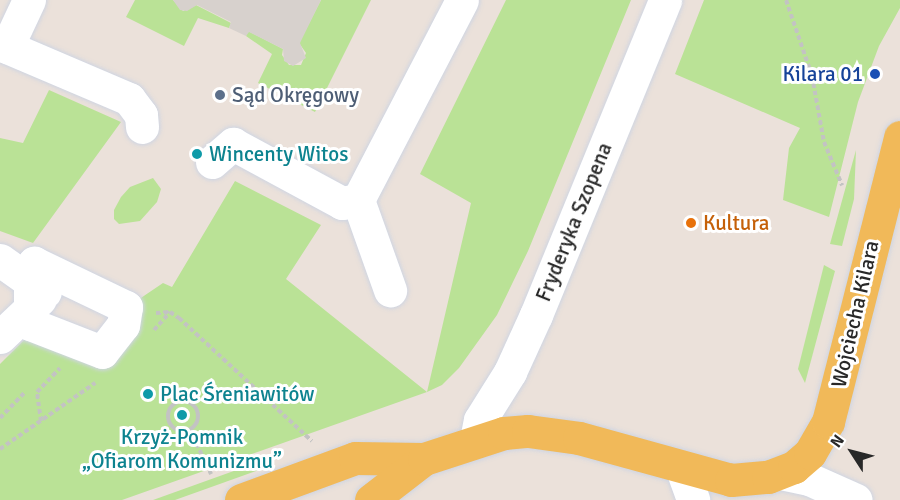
<!DOCTYPE html>
<meta charset="utf-8">
<style>
body{margin:0}
#map{position:relative;width:900px;height:500px;overflow:hidden;background:#ebe1da;font-family:Signika,sans-serif}
div>[style]{position:absolute}
.green>*{inset:0;background:#bae296}
.plaza>*{inset:0;background:#d7d1cd}
.path>*{height:4px;margin-top:-2px;transform-origin:0;background:repeating-linear-gradient(90deg,#c3c3c3 0 4.5px,transparent 0 7.5px)}
.path>.ring{margin:-2px;padding:0;box-sizing:content-box;background:none;border:4px solid #c3c3c3;border-radius:50%}
.roads{filter:drop-shadow(0 0 2px #cfd5e2) drop-shadow(0 0 2px #cfd5e2)}
.minor>*{height:33px;margin:-16.5px;padding:0 16.5px;transform-origin:16.5px;border-radius:16.5px;background:#fff}
.major>*{height:33px;margin:-16.5px;padding:0 16.5px;transform-origin:16.5px;border-radius:16.5px;background:#f1b959}
.dots>*{width:16px;height:16px;translate:-50% -50%;box-sizing:border-box;border:3px solid #fff;border-radius:50%}
span{translate:-50% -50%;white-space:nowrap;text-align:center;line-height:1.15;-webkit-text-stroke:6px #fff;paint-order:stroke}
.transit-label{font-size:21px;color:#164399}
.right{translate:-100% -50%;text-align:right}
.service-label{font-size:21px;color:#4e5e75}
.left{translate:0 -50%;text-align:left}
.culture-label{font-size:21px;color:#0d838f}
.street-label{font-size:21px;color:#282828}
.food-label{font-size:21px;color:#c56008}
.north{position:absolute;left:822px;top:422px;width:60px;height:60px;-webkit-text-stroke:4px #fff;paint-order:stroke;rotate:306deg;font-size:16px;font-weight:700;line-height:24px;text-align:center;color:#282828}
.north::after{content:'';display:block;margin:auto;width:21px;height:27px;background:#282828;clip-path:polygon(50% 0,100% 100%,50% 72%,0 100%)}
</style>
<div id="map">
<div class="green">
<i style="clip-path:polygon(135px 0,173px 0,183px 11px,196px 5px,231px 23px,229px 28px,198px 18px,184px 46px,126px 17px)"></i>
<i style="clip-path:polygon(321px 0,371px 0,315px 112px,258px 83px,272px 54px,246px 36px,248px 31px,283px 49px,282px 55px,289px 65px,301px 65px,306px 53px,299px 43px)"></i>
<i style="clip-path:polygon(506px 0,631px 0,528px 251px,497px 315px,459px 368px,442px 385px,427px 392px,122px 500px,0 500px,0 364px,35px 329px,102px 351px,129px 306px,163px 283px,172px 287px,235px 181px,321px 225px,286px 279px,427px 392px,471px 203px,420px 174px)"></i>
<i style="clip-path:polygon(704px 0,900px 0,900px 8px,879px 46px,858px 102px,829px 217px,783px 200px,789px 148px,800px 128px,675px 74px)"></i>
<i style="clip-path:polygon(49px 90px,121px 122px,33px 243px,0 231px,0 138px,23px 143px)"></i>
<i style="clip-path:polygon(856px 150px,854px 199px,842px 246px,830px 244px)"></i>
<i style="clip-path:polygon(153px 178px,161px 189px,157px 202px,140px 221px,119px 224px,114px 219px,114px 210px,121px 197px,130px 187px)"></i>
<i style="clip-path:polygon(824px 265px,835px 271px,805px 383px,798px 369px)"></i>
<i style="clip-path:polygon(267px 459px,270px 466px,175px 500px,153px 500px)"></i>
</div>
<div class="plaza">
<i style="clip-path:polygon(173px 0,321px 0,300px 43px,306px 58px,293px 66px,284px 61px,283px 49px,249px 32px,246px 36px,229px 28px,231px 22px,197px 5px,187px 11px,180px 10px)"></i>
</div>
<div class="path">
<i style="left:786px;top:0;width:80px;rotate:71.1deg"></i>
<i style="left:812px;top:76px;width:67px;rotate:79.7deg"></i>
<i style="left:824px;top:142px;width:47px;rotate:67.3deg"></i>
<i style="left:156px;top:313px;width:14px;rotate:-4deg"></i>
<i style="left:170px;top:312px;width:11px;rotate:34deg"></i>
<i style="left:179px;top:318px;width:181px;rotate:42.8deg"></i>
<i style="left:154px;top:330px;width:24px;rotate:-48deg"></i>
<i class="ring" style="left:168px;top:401px;width:26px;height:26px"></i>
<i style="left:0;top:418px;width:37px;rotate:-46deg"></i>
<i style="left:41px;top:421px;width:29px;rotate:-98deg"></i>
<i style="left:37px;top:392px;width:33px;rotate:-46deg"></i>
<i style="left:190px;top:430px;width:49px;rotate:64.5deg"></i>
<i style="left:0;top:449px;width:116px;rotate:-34.8deg"></i>
</div>
<div class="roads">
<div class="minor">
<i style="left:29px;top:0;width:52px;rotate:115.1deg"></i>
<i style="left:7px;top:47px;width:133px;rotate:23.1deg"></i>
<i style="left:129px;top:99px;width:20px;rotate:53deg"></i>
<i style="left:141px;top:115px;width:12px;rotate:85deg"></i>
<i style="left:212px;top:162px;width:28px;rotate:-41deg"></i>
<i style="left:233px;top:144px;width:124px;rotate:28.4deg"></i>
<i style="left:342px;top:203px;width:16px;rotate:-11deg"></i>
<i style="left:358px;top:200px;width:225px;rotate:-62.5deg"></i>
<i style="left:358px;top:200px;width:96px;rotate:70.4deg"></i>
<i style="left:0;top:260px;width:55px;rotate:35.4deg"></i>
<i style="left:34px;top:263px;width:102px;rotate:25.6deg"></i>
<i style="left:126px;top:307px;width:18px;rotate:99deg"></i>
<i style="left:123px;top:325px;width:34px;rotate:128deg"></i>
<i style="left:102px;top:352px;width:77px;rotate:-158.7deg"></i>
<i style="left:30px;top:324px;width:46px;rotate:-90deg"></i>
<i style="left:30px;top:278px;width:16px;rotate:-75deg"></i>
<i style="left:0;top:337px;width:55px;rotate:-43.5deg"></i>
<i style="left:476px;top:440px;width:20px;rotate:-79deg"></i>
<i style="left:480px;top:420px;width:57px;rotate:-58deg"></i>
<i style="left:510px;top:372px;width:63px;rotate:-65.5deg"></i>
<i style="left:536px;top:315px;width:340px;rotate:-67.7deg"></i>
<i style="left:682px;top:469px;width:33px;rotate:70deg"></i>
<i style="left:781px;top:473px;width:29px;rotate:12deg"></i>
<i style="left:809px;top:479px;width:51px;rotate:24.1deg"></i>
</div>
<div class="major">
<i style="left:241px;top:500px;width:121px;rotate:-20.2deg"></i>
<i style="left:355px;top:458px;width:69px;rotate:0.8deg"></i>
<i style="left:371px;top:500px;width:67px;rotate:-37.7deg"></i>
<i style="left:424px;top:459px;width:84px;rotate:-18deg"></i>
<i style="left:504px;top:433px;width:24px;rotate:-5deg"></i>
<i style="left:528px;top:431px;width:51px;rotate:7.8deg"></i>
<i style="left:579px;top:438px;width:158px;rotate:15.4deg"></i>
<i style="left:731px;top:480px;width:37px;rotate:-5deg"></i>
<i style="left:768px;top:477px;width:28px;rotate:-21deg"></i>
<i style="left:794px;top:467px;width:21px;rotate:-41deg"></i>
<i style="left:810px;top:453px;width:36px;rotate:-60deg"></i>
<i style="left:828px;top:422px;width:294px;rotate:-75.8deg"></i>
</div>
</div>
<div class="dots">
<i style="left:875px;top:74px;background:#1a4fb4"></i>
<i style="left:220px;top:95px;background:#5c6f8a"></i>
<i style="left:197px;top:154px;background:#0f9aa8"></i>
<i style="left:691px;top:223px;background:#e8710a"></i>
<i style="left:148px;top:394px;background:#0f9aa8"></i>
<i style="left:182px;top:415px;background:#0f9aa8"></i>
</div>
<div class="transit-label">
<span class="right" style="left:863px;top:74px">Kilara 01</span>
</div>
<div class="service-label">
<span class="left" style="left:232px;top:95px">Sąd Okręgowy</span>
</div>
<div class="culture-label">
<span class="left" style="left:209px;top:154px">Wincenty Witos</span>
<span class="left" style="left:160px;top:394px">Plac Śreniawitów</span>
<span style="left:182px;top:449px">Krzyż-Pomnik<br>„Ofiarom Komunizmu”</span>
</div>
<div class="street-label">
<span style="left:574px;top:222px;rotate:-68deg">Fryderyka Szopena</span>
<span style="left:855px;top:314px;rotate:-77deg">Wojciecha Kilara</span>
</div>
<div class="food-label">
<span class="left" style="left:703px;top:223px">Kultura</span>
</div>
<div class="north">N</div>
</div>
